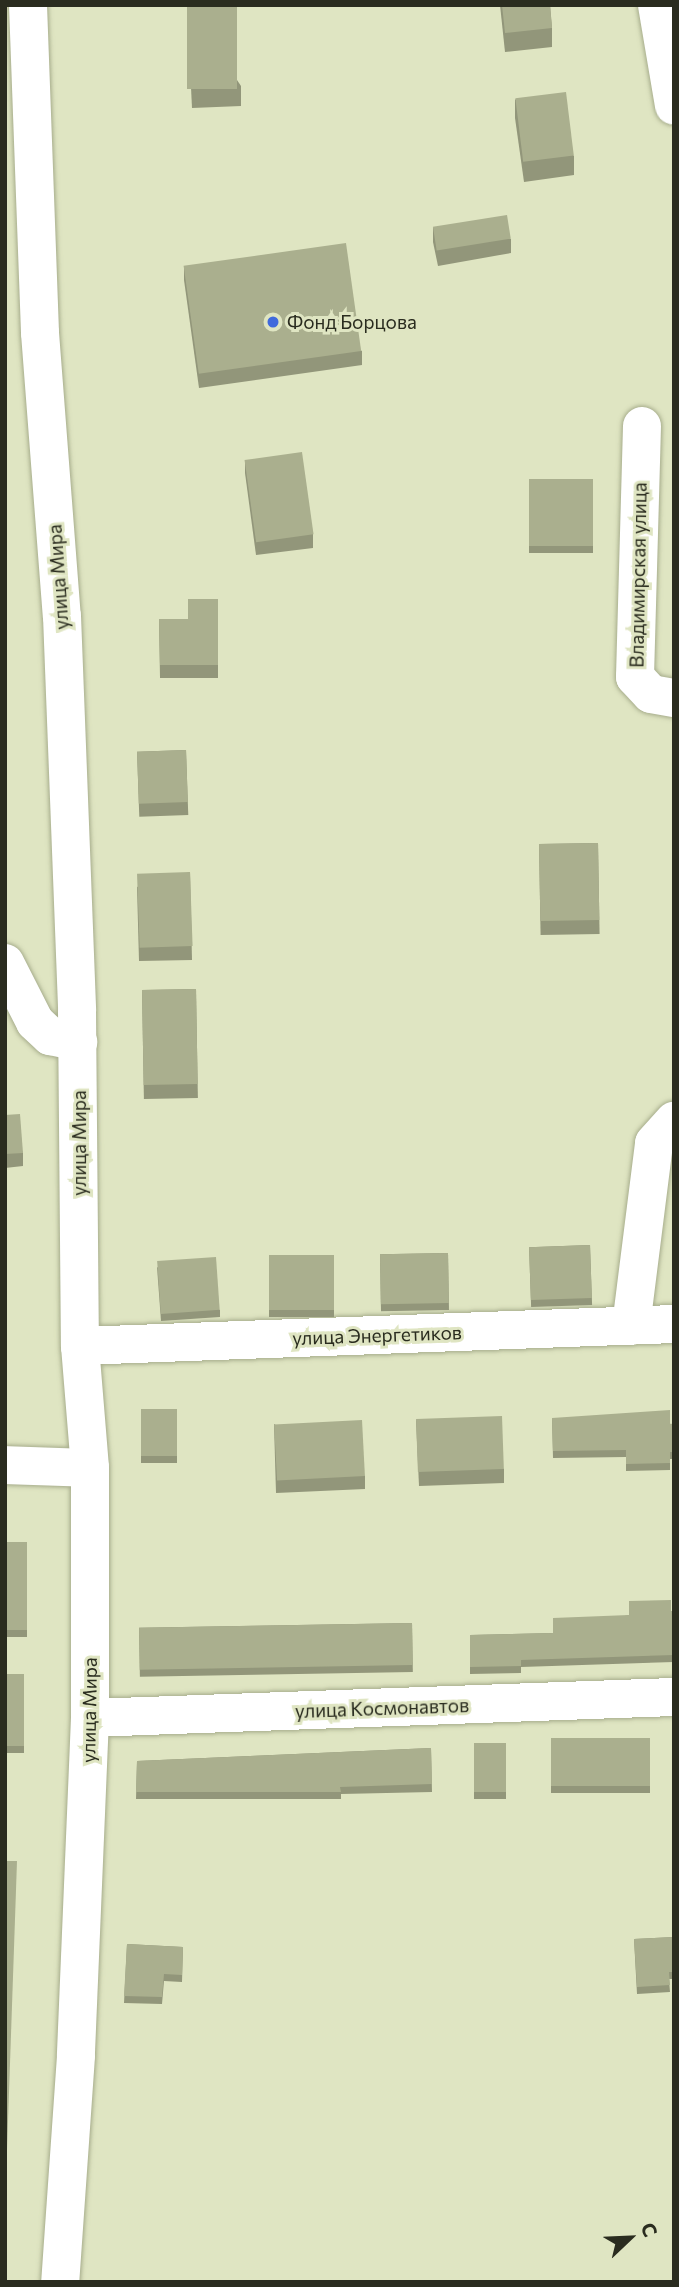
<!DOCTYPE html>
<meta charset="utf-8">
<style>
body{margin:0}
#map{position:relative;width:679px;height:2287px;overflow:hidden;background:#dfe5c2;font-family:Commissioner,sans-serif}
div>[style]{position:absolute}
.roads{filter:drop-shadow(0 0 2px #a7ad8c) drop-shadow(0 0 2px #a7ad8c)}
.minor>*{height:38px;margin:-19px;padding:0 19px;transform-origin:19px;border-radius:19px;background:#fff}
.wall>*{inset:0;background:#92967a;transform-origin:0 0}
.building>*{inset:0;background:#aaaf8e;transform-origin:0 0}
.dots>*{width:19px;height:19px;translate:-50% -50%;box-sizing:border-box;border:4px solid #dfe5c2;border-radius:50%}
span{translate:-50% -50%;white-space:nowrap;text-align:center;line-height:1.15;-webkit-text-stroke:6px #dfe5c2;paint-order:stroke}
.poi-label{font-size:19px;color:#2a2c1f}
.left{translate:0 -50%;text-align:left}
.street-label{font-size:19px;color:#2a2c1f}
.frame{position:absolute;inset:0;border:7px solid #2a2c1f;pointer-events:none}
.north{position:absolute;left:595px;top:2203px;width:70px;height:70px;-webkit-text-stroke:5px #dfe5c2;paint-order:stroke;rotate:67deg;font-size:19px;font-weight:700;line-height:28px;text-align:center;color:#2a2c1f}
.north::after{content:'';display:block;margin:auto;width:24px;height:32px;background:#2a2c1f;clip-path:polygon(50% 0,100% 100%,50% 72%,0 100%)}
</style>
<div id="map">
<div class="roads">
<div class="minor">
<i style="left:28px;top:5px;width:328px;rotate:87.9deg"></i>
<i style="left:40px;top:333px;width:284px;rotate:85.6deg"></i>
<i style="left:62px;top:616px;width:395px;rotate:87.8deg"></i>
<i style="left:77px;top:1011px;width:335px;rotate:89.5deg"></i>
<i style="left:80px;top:1346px;width:122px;rotate:85.3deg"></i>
<i style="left:90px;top:1468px;width:250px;rotate:90deg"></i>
<i style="left:90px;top:1718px;width:338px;rotate:92.4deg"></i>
<i style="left:76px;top:2056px;width:227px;rotate:94deg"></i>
<i style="left:657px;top:5px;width:102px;rotate:80.4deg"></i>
<i style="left:642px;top:426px;width:251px;rotate:91.6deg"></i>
<i style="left:635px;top:677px;width:23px;rotate:47deg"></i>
<i style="left:651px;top:694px;width:23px;rotate:10deg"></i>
<i style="left:5px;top:963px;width:66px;rotate:63deg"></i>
<i style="left:35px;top:1022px;width:21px;rotate:43deg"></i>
<i style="left:50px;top:1036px;width:29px;rotate:12deg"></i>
<i style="left:631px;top:1326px;width:184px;rotate:-82.8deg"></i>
<i style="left:654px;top:1143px;width:30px;rotate:-48deg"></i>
<i style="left:80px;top:1346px;width:594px;rotate:-2.12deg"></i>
<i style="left:5px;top:1465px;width:85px;rotate:2deg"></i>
<i style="left:90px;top:1718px;width:584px;rotate:-2.06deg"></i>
</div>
</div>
<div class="wall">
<i style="clip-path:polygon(187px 5px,241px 86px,241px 106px,192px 108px)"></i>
<i style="clip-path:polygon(500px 5px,550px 5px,552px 28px,552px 47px,505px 52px)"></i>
<i style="clip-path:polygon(515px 99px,574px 156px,574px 175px,524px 182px,515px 118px)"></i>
<i style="clip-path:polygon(433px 228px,511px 239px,511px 253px,438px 266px,433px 242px)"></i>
<i style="clip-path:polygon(184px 266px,362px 351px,362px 365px,199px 388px,184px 280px)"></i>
<i style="clip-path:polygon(245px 460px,313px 534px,313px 548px,256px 555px,245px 473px)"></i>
<i style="left:529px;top:479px;width:64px;height:74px"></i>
<i style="clip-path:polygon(218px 599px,218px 678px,160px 678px,159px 619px,188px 619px)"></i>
<i style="left:186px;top:750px;width:65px;height:49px;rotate:88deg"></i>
<i style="left:598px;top:843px;width:91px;height:59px;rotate:89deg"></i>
<i style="clip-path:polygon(190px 872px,192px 960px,139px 961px,137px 887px)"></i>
<i style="left:196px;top:989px;width:109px;height:54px;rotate:89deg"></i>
<i style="clip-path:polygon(5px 1115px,23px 1153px,23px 1166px,5px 1168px)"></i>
<i style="left:590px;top:1245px;width:60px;height:61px;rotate:88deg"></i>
<i style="left:448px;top:1253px;width:57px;height:68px;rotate:89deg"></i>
<i style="left:269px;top:1255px;width:65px;height:62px"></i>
<i style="clip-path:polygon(157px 1267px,220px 1310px,220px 1317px,161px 1321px)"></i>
<i style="left:141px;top:1409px;width:36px;height:54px"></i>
<i style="clip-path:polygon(552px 1418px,674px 1424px,674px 1459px,670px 1459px,670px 1470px,626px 1471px,626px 1457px,553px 1458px)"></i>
<i style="clip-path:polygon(416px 1420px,504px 1469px,504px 1483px,419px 1486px)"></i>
<i style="clip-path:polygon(274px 1424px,365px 1476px,365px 1489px,276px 1493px)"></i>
<i style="left:5px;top:1542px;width:22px;height:95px"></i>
<i style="clip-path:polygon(674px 1611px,674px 1662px,521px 1667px,521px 1673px,470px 1674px,470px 1635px,553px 1633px,629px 1615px)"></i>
<i style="left:412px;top:1623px;width:49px;height:273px;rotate:89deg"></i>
<i style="left:5px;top:1674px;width:19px;height:79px"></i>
<i style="left:650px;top:1738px;width:55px;height:99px;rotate:90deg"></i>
<i style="left:474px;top:1743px;width:32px;height:56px"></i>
<i style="clip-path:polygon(431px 1748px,432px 1792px,341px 1794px,341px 1799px,136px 1799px,137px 1761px)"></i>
<i style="clip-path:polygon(674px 1937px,674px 1979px,669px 1979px,670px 1992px,637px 1994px,634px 1939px)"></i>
<i style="clip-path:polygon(127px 1944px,183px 1947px,182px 1982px,164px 1981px,162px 2004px,124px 2003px)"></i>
</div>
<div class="building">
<i style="left:187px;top:5px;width:50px;height:84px"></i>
<i style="clip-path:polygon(502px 5px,550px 5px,552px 28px,505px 33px)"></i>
<i style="left:566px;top:92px;width:64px;height:51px;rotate:83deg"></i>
<i style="left:507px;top:215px;width:24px;height:75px;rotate:81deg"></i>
<i style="left:346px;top:243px;width:109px;height:164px;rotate:82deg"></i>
<i style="left:302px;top:452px;width:83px;height:58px;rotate:82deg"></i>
<i style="left:529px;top:479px;width:64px;height:67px"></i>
<i style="clip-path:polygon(188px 599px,218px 599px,218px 665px,160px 665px,159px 619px,188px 619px)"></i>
<i style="left:186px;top:750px;width:52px;height:49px;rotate:88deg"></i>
<i style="left:598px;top:843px;width:77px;height:59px;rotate:89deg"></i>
<i style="left:190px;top:872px;width:74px;height:53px;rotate:88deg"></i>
<i style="left:196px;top:989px;width:95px;height:54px;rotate:89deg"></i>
<i style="clip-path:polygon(20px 1114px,23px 1153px,5px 1154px,5px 1115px)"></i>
<i style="left:590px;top:1245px;width:53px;height:61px;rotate:88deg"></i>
<i style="left:448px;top:1253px;width:50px;height:68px;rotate:89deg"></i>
<i style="left:269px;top:1255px;width:65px;height:55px"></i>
<i style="left:216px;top:1257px;width:53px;height:59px;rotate:86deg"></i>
<i style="left:141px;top:1409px;width:36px;height:47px"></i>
<i style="clip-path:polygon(670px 1410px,670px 1424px,674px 1424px,674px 1452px,670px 1452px,670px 1463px,626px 1464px,626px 1450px,553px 1451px,552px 1418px)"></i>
<i style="left:502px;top:1416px;width:53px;height:86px;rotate:88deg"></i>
<i style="left:362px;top:1420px;width:56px;height:88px;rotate:87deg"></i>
<i style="left:5px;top:1542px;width:22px;height:88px"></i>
<i style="clip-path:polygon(671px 1600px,671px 1611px,674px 1611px,674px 1655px,521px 1660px,521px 1666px,470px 1667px,470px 1635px,553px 1633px,553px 1618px,629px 1615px,629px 1601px)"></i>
<i style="left:412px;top:1623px;width:42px;height:273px;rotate:89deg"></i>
<i style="left:5px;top:1674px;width:19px;height:72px"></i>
<i style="left:650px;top:1738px;width:48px;height:99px;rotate:90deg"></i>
<i style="left:474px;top:1743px;width:32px;height:49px"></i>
<i style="clip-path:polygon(431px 1748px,432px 1784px,340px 1787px,341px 1792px,136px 1792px,137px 1761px)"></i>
<i style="clip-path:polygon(5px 1861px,17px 1861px,5px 2208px)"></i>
<i style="clip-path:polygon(674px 1937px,674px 1972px,669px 1972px,670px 1985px,637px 1987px,634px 1939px)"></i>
<i style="clip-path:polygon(127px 1944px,183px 1947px,182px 1975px,164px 1974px,162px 1997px,124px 1996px)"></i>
</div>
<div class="dots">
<i style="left:273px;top:322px;background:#406adc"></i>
</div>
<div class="poi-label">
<span class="left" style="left:287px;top:322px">Фонд Борцова</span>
</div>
<div class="street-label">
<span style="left:638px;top:575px;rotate:-89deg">Владимирская улица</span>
<span style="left:58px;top:577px;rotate:-94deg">улица Мира</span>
<span style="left:79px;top:1143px;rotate:-90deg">улица Мира</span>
<span style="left:377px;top:1335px;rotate:-2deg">улица Энергетиков</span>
<span style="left:382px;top:1708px;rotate:-2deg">улица Космонавтов</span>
<span style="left:89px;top:1710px;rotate:-89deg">улица Мира</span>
</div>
<div class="frame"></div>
<div class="north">С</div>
</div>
